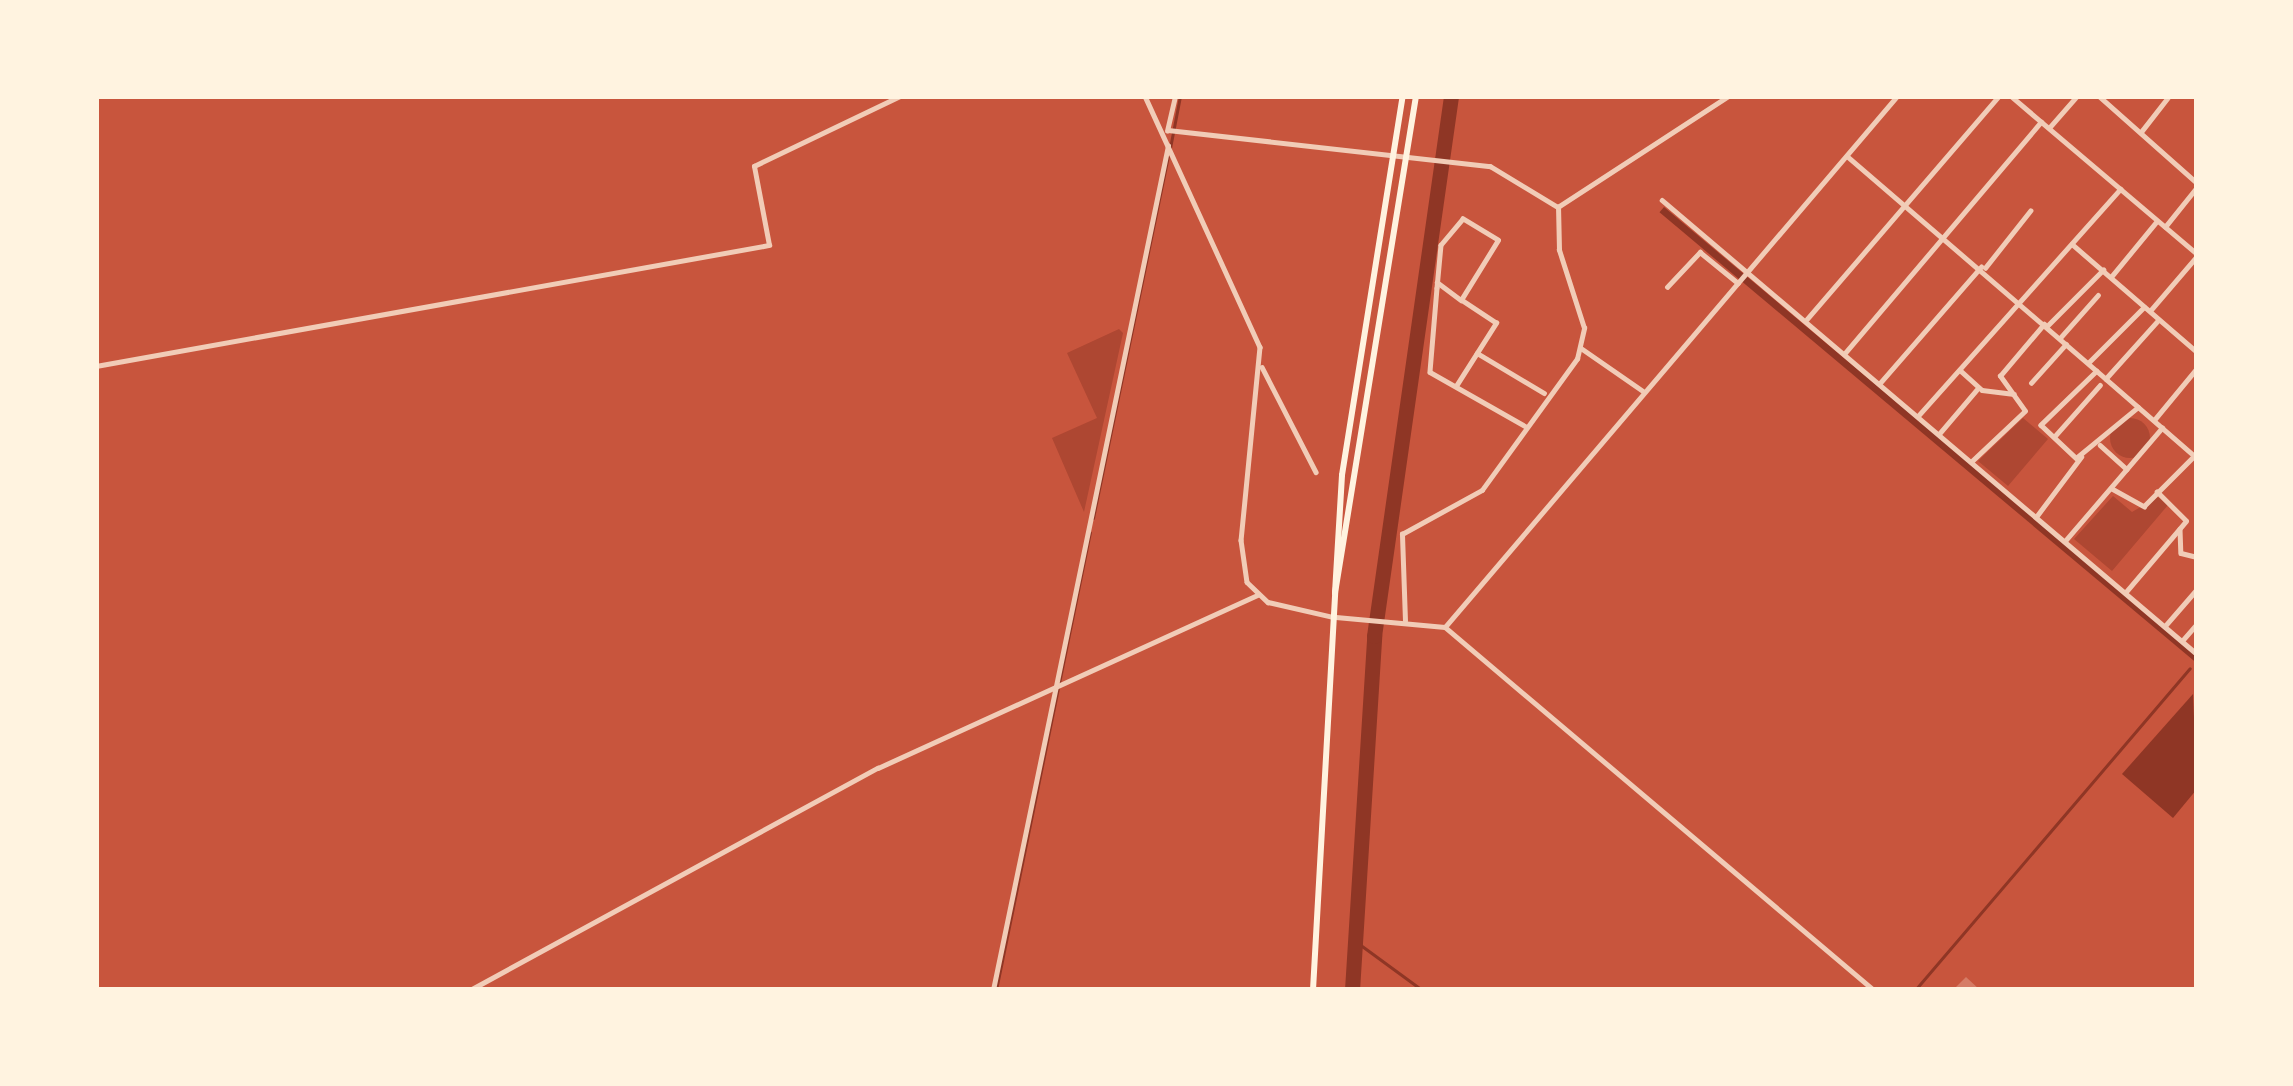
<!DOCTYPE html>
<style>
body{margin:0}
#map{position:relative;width:2293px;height:1086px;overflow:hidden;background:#c8553d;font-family:Merriweather,serif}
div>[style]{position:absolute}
.green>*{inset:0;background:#ae4732}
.round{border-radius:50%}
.water>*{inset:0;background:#8f3625;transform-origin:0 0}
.stream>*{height:3px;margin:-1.5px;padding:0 1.5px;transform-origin:1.5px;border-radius:1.5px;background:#8f3625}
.river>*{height:15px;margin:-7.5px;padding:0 7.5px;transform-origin:7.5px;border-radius:7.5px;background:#8f3625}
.building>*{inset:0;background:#d67c66}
.minor>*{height:4.5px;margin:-2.25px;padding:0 2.25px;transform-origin:2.25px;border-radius:2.25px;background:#f1ccb7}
.tertiary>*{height:4.5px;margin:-2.25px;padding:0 2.25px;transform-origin:2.25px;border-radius:2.25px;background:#f1ccb7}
.primary>*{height:6px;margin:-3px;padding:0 3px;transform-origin:3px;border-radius:3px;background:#fff3e0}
span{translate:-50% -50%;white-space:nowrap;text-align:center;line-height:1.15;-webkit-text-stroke:9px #fff3e0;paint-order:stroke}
.frame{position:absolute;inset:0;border:99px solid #fff3e0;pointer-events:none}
</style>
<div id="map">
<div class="green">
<i style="clip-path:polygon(1119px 329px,1123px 333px,1084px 512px,1052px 438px,1097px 418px,1067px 353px)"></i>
<i class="round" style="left:2110px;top:418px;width:40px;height:40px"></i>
<i style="clip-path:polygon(2023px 418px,2048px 439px,2008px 486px,1978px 461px)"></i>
<i style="clip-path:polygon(2113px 496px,2132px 512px,2158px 497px,2168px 505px,2112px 571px,2074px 539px)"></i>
</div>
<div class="water">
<i style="left:1664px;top:207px;width:698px;height:7px;rotate:40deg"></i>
<i style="clip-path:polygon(2193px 694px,2197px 789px,2173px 818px,2122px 774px)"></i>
</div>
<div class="stream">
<i style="left:1170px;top:148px;width:53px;rotate:-79.1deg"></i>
<i style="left:1093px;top:518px;width:369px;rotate:-78.3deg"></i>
<i style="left:1355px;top:941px;width:83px;rotate:36.2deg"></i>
<i style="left:996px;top:990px;width:467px;rotate:-78.4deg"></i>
<i style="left:1915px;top:990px;width:423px;rotate:-49.5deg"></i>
</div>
<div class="river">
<i style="left:1352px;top:990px;width:355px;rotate:-86.4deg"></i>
<i style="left:1374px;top:636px;width:545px;rotate:-81.88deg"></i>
</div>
<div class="building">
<i style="clip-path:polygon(1966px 977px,1980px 990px,1953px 990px)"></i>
</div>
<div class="minor">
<i style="left:1145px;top:96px;width:276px;rotate:65.4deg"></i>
<i style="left:1260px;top:347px;width:194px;rotate:95.6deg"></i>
<i style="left:1241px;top:540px;width:42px;rotate:81.9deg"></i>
<i style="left:1247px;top:582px;width:29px;rotate:44deg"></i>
<i style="left:1268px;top:602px;width:67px;rotate:13deg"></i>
<i style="left:2011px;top:96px;width:244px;rotate:40.3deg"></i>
<i style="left:2099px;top:96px;width:131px;rotate:41.6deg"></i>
<i style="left:2049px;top:128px;width:43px;rotate:-48.8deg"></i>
<i style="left:1168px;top:130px;width:324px;rotate:6.4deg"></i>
<i style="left:1490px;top:166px;width:79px;rotate:31.1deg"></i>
<i style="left:1167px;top:131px;width:36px;rotate:-77deg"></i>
<i style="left:2141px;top:132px;width:46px;rotate:-52.1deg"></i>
<i style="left:1847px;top:156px;width:342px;rotate:40.7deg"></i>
<i style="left:1662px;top:200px;width:702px;rotate:40.32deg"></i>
<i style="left:2165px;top:227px;width:51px;rotate:-51.3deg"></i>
<i style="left:2072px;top:244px;width:165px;rotate:40.8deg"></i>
<i style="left:1985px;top:268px;width:73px;rotate:-51.7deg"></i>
<i style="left:2111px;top:277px;width:72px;rotate:-50.6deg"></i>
<i style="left:1437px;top:282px;width:30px;rotate:37deg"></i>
<i style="left:1461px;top:300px;width:70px;rotate:-58.3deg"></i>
<i style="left:1498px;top:240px;width:41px;rotate:-149deg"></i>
<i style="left:1463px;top:219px;width:34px;rotate:130deg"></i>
<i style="left:1441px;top:245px;width:43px;rotate:95.3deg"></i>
<i style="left:1437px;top:288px;width:84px;rotate:94.8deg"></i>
<i style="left:1430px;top:372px;width:109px;rotate:29.6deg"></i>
<i style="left:1667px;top:287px;width:48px;rotate:-46.7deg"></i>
<i style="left:1700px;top:252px;width:49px;rotate:39.2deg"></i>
<i style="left:2150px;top:311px;width:72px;rotate:-49.5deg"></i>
<i style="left:1807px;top:319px;width:294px;rotate:-49.3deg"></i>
<i style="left:2159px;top:320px;width:79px;rotate:131.9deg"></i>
<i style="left:2106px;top:379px;width:121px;rotate:41deg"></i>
<i style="left:2046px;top:327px;width:81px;rotate:-45deg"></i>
<i style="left:2060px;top:338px;width:57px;rotate:-48.5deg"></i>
<i style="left:1581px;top:348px;width:75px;rotate:34.7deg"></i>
<i style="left:1477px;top:353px;width:78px;rotate:30.8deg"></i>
<i style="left:1845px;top:353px;width:303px;rotate:-49.7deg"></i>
<i style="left:2088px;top:363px;width:79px;rotate:-45deg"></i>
<i style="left:96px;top:366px;width:684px;rotate:-10.19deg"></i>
<i style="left:769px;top:245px;width:80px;rotate:-100.8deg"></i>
<i style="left:754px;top:166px;width:162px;rotate:-25.6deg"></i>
<i style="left:1262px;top:367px;width:118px;rotate:62.8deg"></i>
<i style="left:1961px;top:371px;width:28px;rotate:42deg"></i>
<i style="left:1982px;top:390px;width:32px;rotate:7deg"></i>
<i style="left:2097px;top:371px;width:78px;rotate:136deg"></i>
<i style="left:2041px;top:425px;width:48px;rotate:43.3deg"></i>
<i style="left:2076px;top:458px;width:80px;rotate:-39.4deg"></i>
<i style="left:1880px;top:383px;width:154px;rotate:-49deg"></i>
<i style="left:2031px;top:383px;width:52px;rotate:-48.1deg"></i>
<i style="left:1456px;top:386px;width:75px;rotate:-57.6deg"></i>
<i style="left:1496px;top:323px;width:42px;rotate:-146.7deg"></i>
<i style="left:1918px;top:416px;width:304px;rotate:-48.3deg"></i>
<i style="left:2155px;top:419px;width:66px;rotate:-50.5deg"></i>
<i style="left:1939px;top:434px;width:60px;rotate:-49.7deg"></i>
<i style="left:2054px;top:437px;width:69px;rotate:-48.5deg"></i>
<i style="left:2100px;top:445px;width:36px;rotate:42deg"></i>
<i style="left:1971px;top:462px;width:74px;rotate:-43.4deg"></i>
<i style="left:2025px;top:411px;width:43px;rotate:-125.5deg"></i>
<i style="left:2000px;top:376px;width:68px;rotate:-49.8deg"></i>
<i style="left:2111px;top:488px;width:38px;rotate:29deg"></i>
<i style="left:2144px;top:506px;width:71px;rotate:-45deg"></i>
<i style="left:2036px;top:517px;width:75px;rotate:-53.1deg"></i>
<i style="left:2180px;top:529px;width:24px;rotate:88deg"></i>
<i style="left:2181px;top:553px;width:16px;rotate:14deg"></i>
<i style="left:2065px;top:541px;width:149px;rotate:-49.4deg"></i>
<i style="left:2125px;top:593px;width:94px;rotate:-49.7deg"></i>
<i style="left:2186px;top:521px;width:41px;rotate:-135deg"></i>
<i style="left:1405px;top:621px;width:87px;rotate:-92deg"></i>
<i style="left:1402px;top:534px;width:91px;rotate:-28.8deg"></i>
<i style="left:1482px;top:490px;width:162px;rotate:-54.1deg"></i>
<i style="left:1577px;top:359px;width:32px;rotate:-77deg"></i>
<i style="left:1584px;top:328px;width:82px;rotate:-107.8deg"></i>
<i style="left:1559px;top:250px;width:43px;rotate:-91.3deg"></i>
<i style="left:1558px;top:207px;width:203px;rotate:-33.1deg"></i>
<i style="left:2165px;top:626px;width:49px;rotate:-49.1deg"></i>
<i style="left:1445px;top:627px;width:697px;rotate:-49.59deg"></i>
<i style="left:2182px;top:641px;width:23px;rotate:-49deg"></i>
<i style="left:470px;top:990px;width:464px;rotate:-28.6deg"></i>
<i style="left:878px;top:768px;width:417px;rotate:-24.5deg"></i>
<i style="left:993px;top:990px;width:862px;rotate:-78.29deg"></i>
</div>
<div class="tertiary">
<i style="left:1336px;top:617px;width:109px;rotate:5.2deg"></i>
<i style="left:1445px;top:627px;width:562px;rotate:40.24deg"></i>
</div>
<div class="primary">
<i style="left:1335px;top:593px;width:118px;rotate:-86.6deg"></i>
<i style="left:1342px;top:475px;width:384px;rotate:-80.9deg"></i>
<i style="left:1313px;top:990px;width:398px;rotate:-86.8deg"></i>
<i style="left:1335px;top:593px;width:504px;rotate:-80.74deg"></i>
</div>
<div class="frame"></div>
</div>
